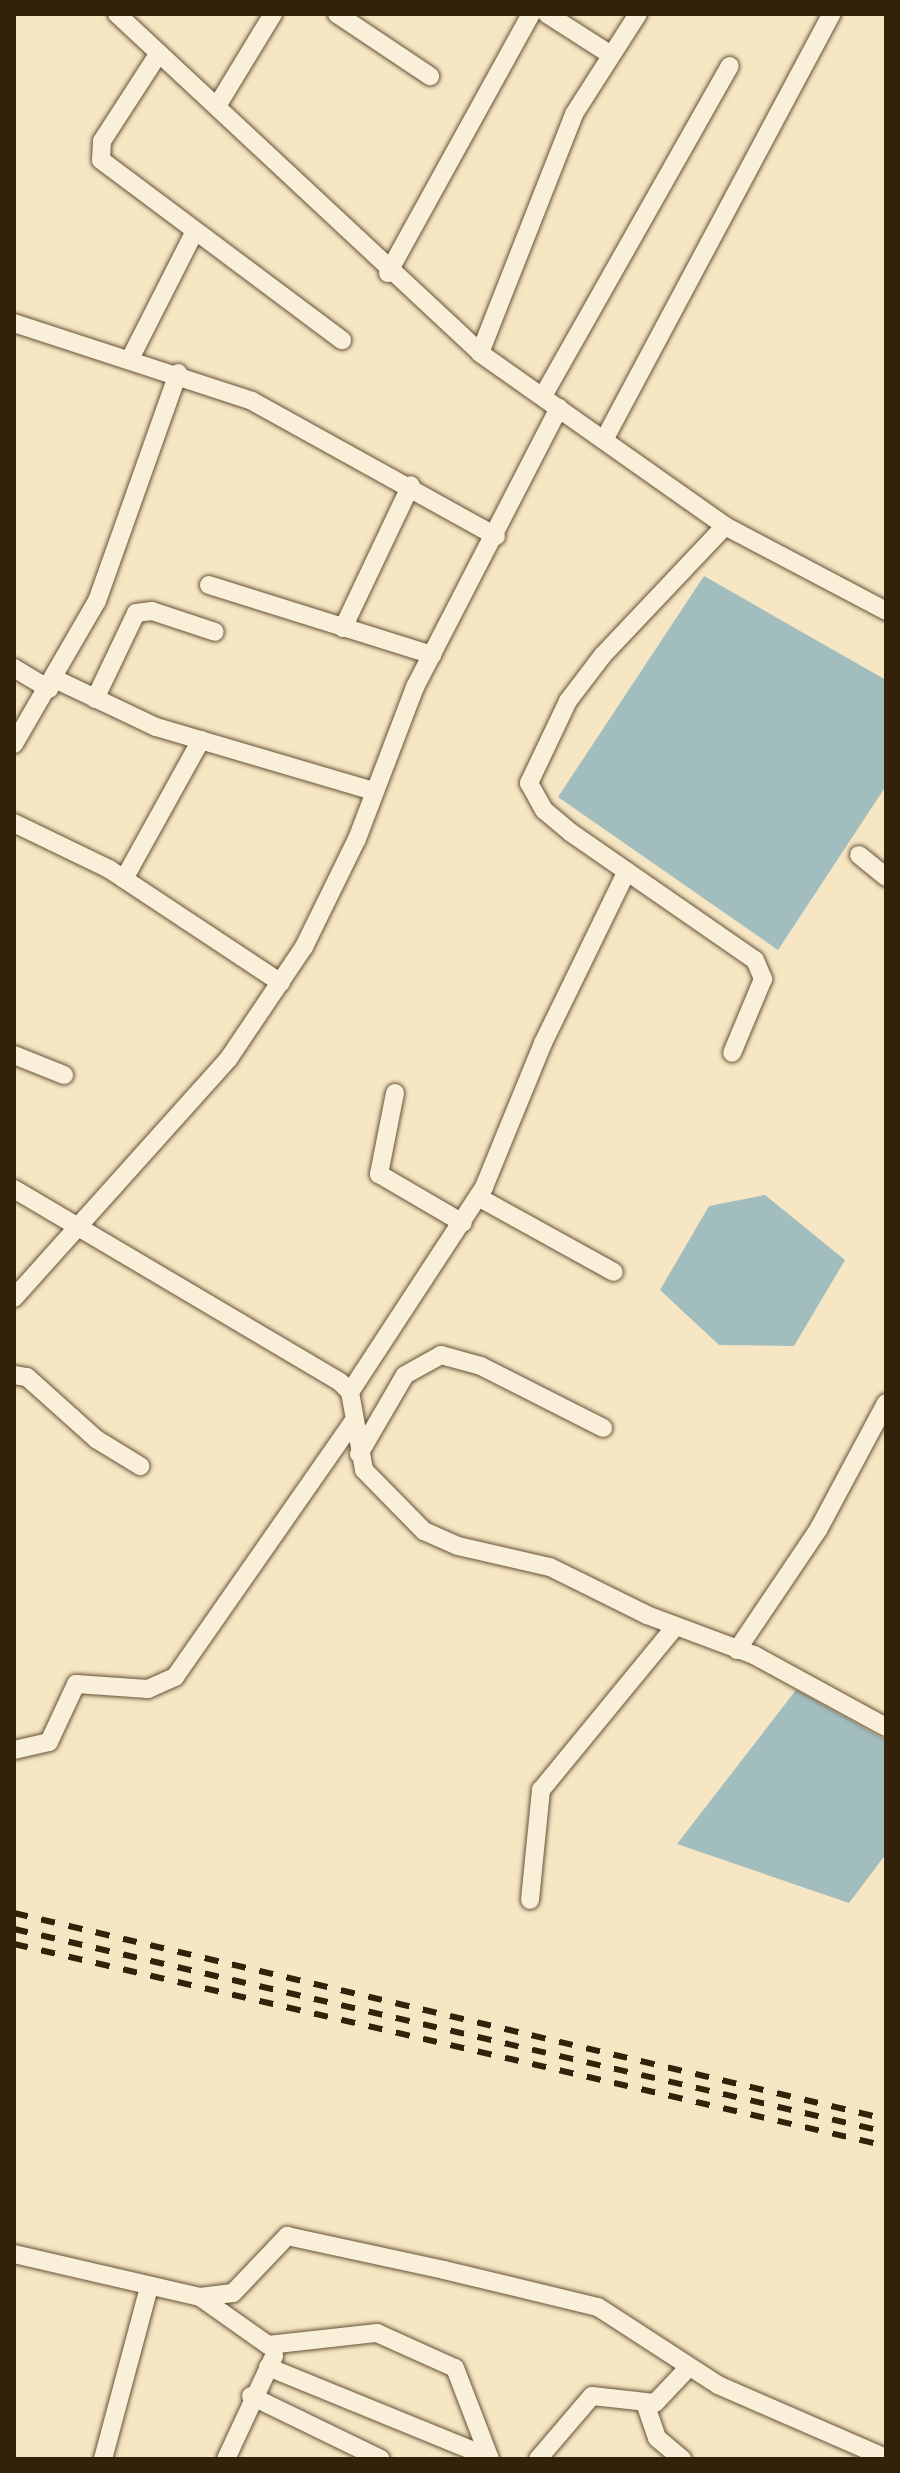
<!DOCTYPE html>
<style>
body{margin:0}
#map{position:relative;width:900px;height:2473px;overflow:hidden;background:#f7e6c3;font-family:Vollkorn,serif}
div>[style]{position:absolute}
.water>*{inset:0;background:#a1bdbe}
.roads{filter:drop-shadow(0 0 2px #645238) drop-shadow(0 0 2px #645238)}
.street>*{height:18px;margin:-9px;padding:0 9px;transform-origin:9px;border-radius:9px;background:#faefd8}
.rail>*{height:6px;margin-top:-3px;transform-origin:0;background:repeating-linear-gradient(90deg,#33210a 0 14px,transparent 0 28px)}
span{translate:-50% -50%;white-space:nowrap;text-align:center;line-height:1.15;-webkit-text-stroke:8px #faefd8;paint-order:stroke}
.frame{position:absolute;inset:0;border:16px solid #33210a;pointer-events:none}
</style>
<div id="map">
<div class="water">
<i style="clip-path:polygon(704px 576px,886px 680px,886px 786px,778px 950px,558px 797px)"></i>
<i style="clip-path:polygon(765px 1195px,845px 1260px,794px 1346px,719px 1345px,660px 1290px,709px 1206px)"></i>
<i style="clip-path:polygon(796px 1690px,886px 1740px,886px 1854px,849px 1903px,677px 1844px)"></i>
</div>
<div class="roads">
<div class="street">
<i style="left:117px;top:14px;width:497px;rotate:43deg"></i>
<i style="left:480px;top:353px;width:300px;rotate:35.2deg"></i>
<i style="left:725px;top:526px;width:182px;rotate:27.8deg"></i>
<i style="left:337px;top:14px;width:112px;rotate:33.7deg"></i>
<i style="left:547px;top:14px;width:76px;rotate:32.6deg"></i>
<i style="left:159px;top:53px;width:105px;rotate:122.9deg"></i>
<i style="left:102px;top:141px;width:19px;rotate:93deg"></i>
<i style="left:101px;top:160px;width:301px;rotate:36.8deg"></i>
<i style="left:217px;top:106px;width:108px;rotate:-58.7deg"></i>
<i style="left:388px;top:273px;width:296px;rotate:-61.1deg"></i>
<i style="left:14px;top:323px;width:250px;rotate:18.1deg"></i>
<i style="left:252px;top:401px;width:279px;rotate:29deg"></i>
<i style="left:480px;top:353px;width:257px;rotate:-68.5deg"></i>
<i style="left:574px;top:114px;width:119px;rotate:-57.4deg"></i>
<i style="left:131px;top:357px;width:141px;rotate:-63.1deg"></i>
<i style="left:543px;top:396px;width:379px;rotate:-60.5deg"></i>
<i style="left:604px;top:440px;width:483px;rotate:-61.9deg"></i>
<i style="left:725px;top:526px;width:178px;rotate:133.4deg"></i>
<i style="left:603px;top:655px;width:58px;rotate:127.3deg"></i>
<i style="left:568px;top:701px;width:91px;rotate:115.4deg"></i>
<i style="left:529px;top:783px;width:31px;rotate:61deg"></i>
<i style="left:544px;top:810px;width:34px;rotate:40deg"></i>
<i style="left:570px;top:832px;width:225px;rotate:34.7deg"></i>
<i style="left:755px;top:960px;width:21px;rotate:67deg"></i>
<i style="left:763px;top:979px;width:80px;rotate:112.7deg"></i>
<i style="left:209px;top:585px;width:234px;rotate:17.4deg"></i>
<i style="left:343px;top:628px;width:158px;rotate:-64.6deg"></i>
<i style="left:14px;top:668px;width:41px;rotate:31deg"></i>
<i style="left:55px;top:679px;width:112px;rotate:25.4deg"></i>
<i style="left:156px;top:727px;width:226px;rotate:16.4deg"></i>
<i style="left:95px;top:699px;width:95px;rotate:-64.5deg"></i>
<i style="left:136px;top:613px;width:16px;rotate:-7deg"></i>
<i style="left:152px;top:611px;width:66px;rotate:18.4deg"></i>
<i style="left:14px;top:744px;width:165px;rotate:-59.9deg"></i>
<i style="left:97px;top:601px;width:242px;rotate:-70.4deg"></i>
<i style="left:14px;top:823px;width:106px;rotate:25.8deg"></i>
<i style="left:109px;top:869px;width:206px;rotate:33.5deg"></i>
<i style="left:859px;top:855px;width:35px;rotate:39deg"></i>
<i style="left:124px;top:879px;width:159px;rotate:-61deg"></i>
<i style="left:14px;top:1055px;width:54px;rotate:21.8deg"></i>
<i style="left:395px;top:1093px;width:83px;rotate:101.2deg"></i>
<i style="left:379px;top:1174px;width:97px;rotate:30.3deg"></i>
<i style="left:14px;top:1189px;width:379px;rotate:30.6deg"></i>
<i style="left:340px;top:1382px;width:14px;rotate:45deg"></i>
<i style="left:350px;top:1392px;width:79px;rotate:79.8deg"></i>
<i style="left:364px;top:1470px;width:86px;rotate:45.5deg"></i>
<i style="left:424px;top:1531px;width:37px;rotate:24deg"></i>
<i style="left:458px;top:1546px;width:94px;rotate:12.9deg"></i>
<i style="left:550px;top:1567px;width:108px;rotate:26.3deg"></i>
<i style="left:647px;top:1615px;width:114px;rotate:20.5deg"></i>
<i style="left:754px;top:1655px;width:150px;rotate:28.6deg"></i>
<i style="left:478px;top:1197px;width:155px;rotate:28.9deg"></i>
<i style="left:14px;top:1298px;width:322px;rotate:-48.1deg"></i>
<i style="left:229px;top:1058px;width:134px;rotate:-56deg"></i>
<i style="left:304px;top:947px;width:120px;rotate:-63.9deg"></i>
<i style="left:357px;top:839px;width:163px;rotate:-69.1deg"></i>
<i style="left:415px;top:687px;width:314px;rotate:-62.7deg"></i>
<i style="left:14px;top:1375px;width:13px;rotate:9deg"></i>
<i style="left:27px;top:1377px;width:93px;rotate:41.9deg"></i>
<i style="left:96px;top:1439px;width:52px;rotate:31.5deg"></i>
<i style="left:350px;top:1392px;width:245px;rotate:-56.8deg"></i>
<i style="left:484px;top:1187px;width:156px;rotate:-67.7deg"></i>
<i style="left:543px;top:1043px;width:191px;rotate:-64deg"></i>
<i style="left:359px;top:1454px;width:91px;rotate:-59.8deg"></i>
<i style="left:405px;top:1375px;width:41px;rotate:-29.1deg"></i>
<i style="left:441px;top:1355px;width:41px;rotate:15.4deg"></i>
<i style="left:481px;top:1366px;width:137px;rotate:26.9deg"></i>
<i style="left:737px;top:1650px;width:145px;rotate:-56deg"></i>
<i style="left:818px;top:1530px;width:144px;rotate:-61.8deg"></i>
<i style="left:14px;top:1750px;width:36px;rotate:-13deg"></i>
<i style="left:49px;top:1742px;width:64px;rotate:-65deg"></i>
<i style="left:76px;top:1684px;width:72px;rotate:4deg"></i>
<i style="left:148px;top:1689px;width:30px;rotate:-24deg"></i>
<i style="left:175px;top:1677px;width:313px;rotate:-55.1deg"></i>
<i style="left:530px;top:1900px;width:111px;rotate:-84.3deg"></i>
<i style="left:541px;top:1790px;width:211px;rotate:-50.6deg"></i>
<i style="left:14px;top:2254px;width:191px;rotate:13deg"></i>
<i style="left:200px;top:2297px;width:33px;rotate:-7deg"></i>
<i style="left:233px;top:2293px;width:79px;rotate:-46.5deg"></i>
<i style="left:287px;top:2236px;width:161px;rotate:12.2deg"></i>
<i style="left:444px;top:2270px;width:158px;rotate:13.5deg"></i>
<i style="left:598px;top:2307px;width:143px;rotate:33deg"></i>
<i style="left:718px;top:2385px;width:183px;rotate:23.5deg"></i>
<i style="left:200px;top:2297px;width:83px;rotate:35.2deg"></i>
<i style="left:268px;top:2345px;width:110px;rotate:-6.3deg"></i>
<i style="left:377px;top:2333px;width:85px;rotate:24.2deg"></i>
<i style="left:455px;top:2368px;width:97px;rotate:69deg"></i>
<i style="left:268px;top:2367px;width:239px;rotate:22.2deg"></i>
<i style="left:251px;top:2396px;width:144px;rotate:25.9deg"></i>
<i style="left:645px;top:2403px;width:37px;rotate:71deg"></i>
<i style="left:657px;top:2438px;width:33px;rotate:40deg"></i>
<i style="left:103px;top:2459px;width:178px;rotate:-75deg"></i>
<i style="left:226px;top:2459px;width:114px;rotate:-65deg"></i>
<i style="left:538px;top:2459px;width:83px;rotate:-49.4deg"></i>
<i style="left:592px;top:2396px;width:63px;rotate:6.3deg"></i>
<i style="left:655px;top:2403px;width:48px;rotate:-46.7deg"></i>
</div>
</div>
<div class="rail">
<i style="left:14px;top:1913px;width:896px;rotate:13.29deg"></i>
<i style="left:14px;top:1929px;width:895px;rotate:13.1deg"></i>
<i style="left:14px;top:1944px;width:895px;rotate:13.04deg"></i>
</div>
<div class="frame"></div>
</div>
